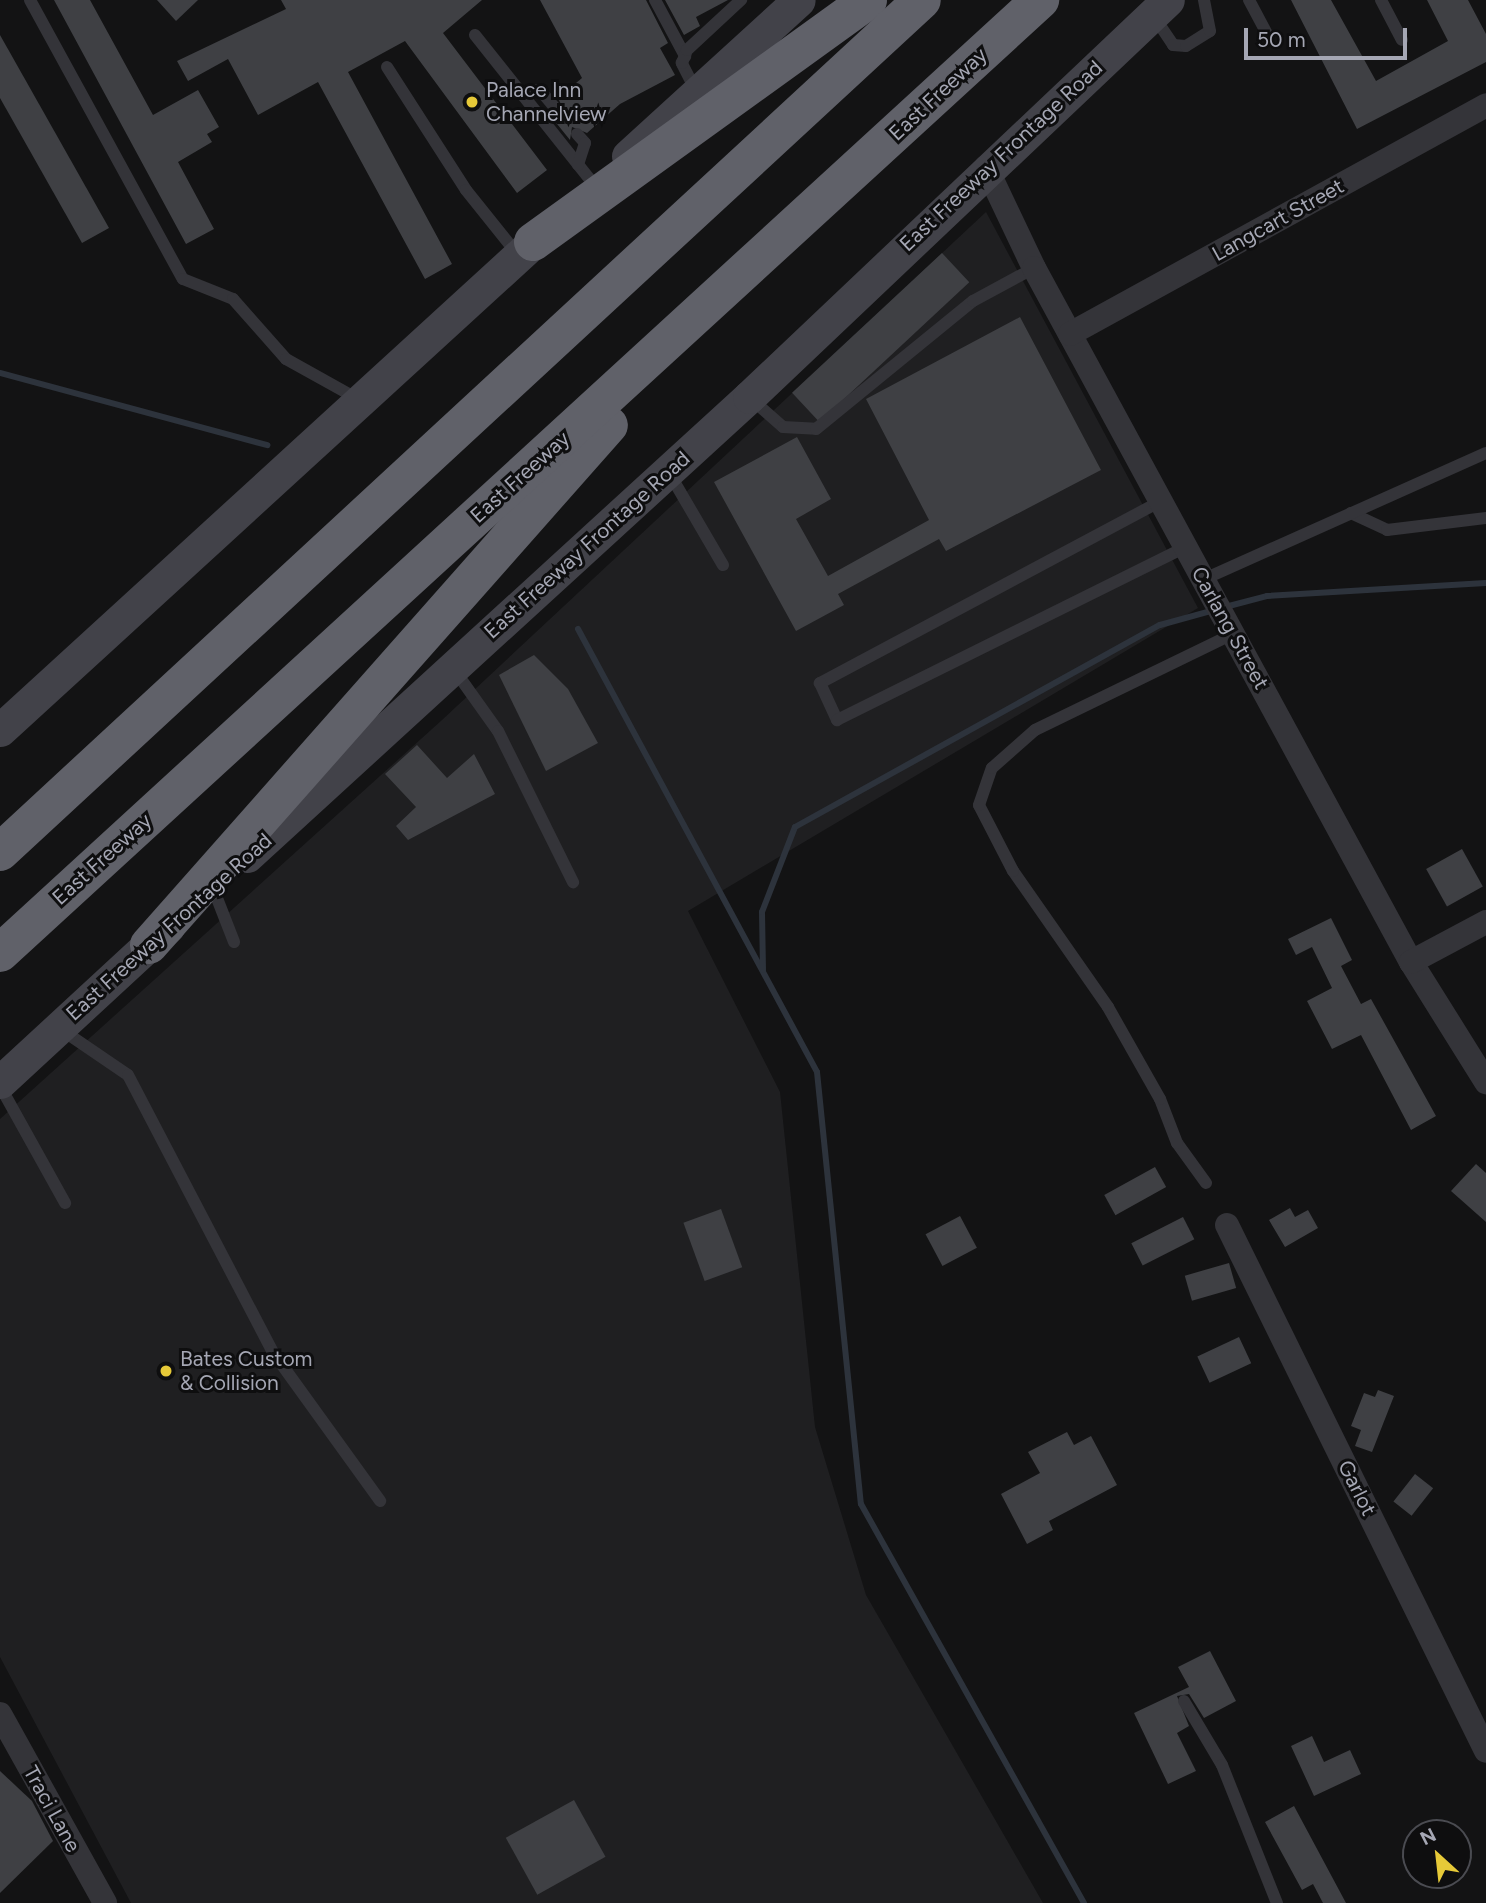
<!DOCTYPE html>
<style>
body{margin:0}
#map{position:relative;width:1486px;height:1903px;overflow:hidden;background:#131314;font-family:Figtree,sans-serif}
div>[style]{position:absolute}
.built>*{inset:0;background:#1f1f21}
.stream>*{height:6px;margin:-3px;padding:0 3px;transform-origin:3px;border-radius:3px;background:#2d333c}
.building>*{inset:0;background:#3f4044;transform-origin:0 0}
.lane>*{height:12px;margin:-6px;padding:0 6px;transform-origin:6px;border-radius:6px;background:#343439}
.street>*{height:24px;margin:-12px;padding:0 12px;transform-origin:12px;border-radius:12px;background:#343439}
.secondary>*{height:33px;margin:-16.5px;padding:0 16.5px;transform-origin:16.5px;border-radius:16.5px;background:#424249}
.highway>*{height:38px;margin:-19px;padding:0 19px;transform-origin:19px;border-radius:19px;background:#606169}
.dots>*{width:19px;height:19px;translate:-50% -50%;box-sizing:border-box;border:4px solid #0e0e0f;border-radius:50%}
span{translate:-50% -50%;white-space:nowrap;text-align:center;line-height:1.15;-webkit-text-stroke:6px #0e0e0f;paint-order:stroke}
.poi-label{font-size:21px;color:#a5a7b4}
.left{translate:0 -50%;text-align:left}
.street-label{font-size:21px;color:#a5a7b4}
.north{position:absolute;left:1402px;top:1819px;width:70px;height:70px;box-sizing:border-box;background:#0e0e0f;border:2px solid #4a4b51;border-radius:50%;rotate:333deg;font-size:19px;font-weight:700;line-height:28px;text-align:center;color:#a5a7b4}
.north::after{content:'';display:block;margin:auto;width:24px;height:32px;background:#e6c938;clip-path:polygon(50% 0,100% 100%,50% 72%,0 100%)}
.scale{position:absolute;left:1244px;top:28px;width:163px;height:32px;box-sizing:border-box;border:4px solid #a5a7b4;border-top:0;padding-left:9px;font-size:21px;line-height:24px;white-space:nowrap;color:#a5a7b4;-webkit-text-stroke:5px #0e0e0f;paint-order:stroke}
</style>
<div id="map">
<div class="built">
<i style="clip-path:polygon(986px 212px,1198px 608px,688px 911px,780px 1092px,815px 1427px,866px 1595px,1043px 1903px,131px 1903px,0 1657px,0 1119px,442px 720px)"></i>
</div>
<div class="stream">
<i style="left:0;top:373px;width:277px;rotate:15.1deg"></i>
<i style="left:1225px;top:607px;width:43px;rotate:-14.7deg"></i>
<i style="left:1267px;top:596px;width:219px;rotate:-3.4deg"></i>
<i style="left:578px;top:629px;width:503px;rotate:61.65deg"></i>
<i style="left:817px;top:1072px;width:434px;rotate:84.2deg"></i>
<i style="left:861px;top:1504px;width:457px;rotate:60.8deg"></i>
<i style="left:763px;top:970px;width:58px;rotate:-91deg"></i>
<i style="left:762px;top:912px;width:91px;rotate:-68.8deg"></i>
<i style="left:795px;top:827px;width:417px;rotate:-29deg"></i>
<i style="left:1160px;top:625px;width:57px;rotate:-15.3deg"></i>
</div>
<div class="building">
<i style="clip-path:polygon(54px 0,90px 0,153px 115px,198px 90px,219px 127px,207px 134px,212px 142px,178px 162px,214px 229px,186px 244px)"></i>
<i style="clip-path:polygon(157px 0,198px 0,176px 21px)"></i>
<i style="clip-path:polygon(281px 0,482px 0,443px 33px,547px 170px,517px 193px,405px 41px,348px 72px,452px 264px,425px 279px,318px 82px,258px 115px,228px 59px,188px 81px,177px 61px,286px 9px)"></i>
<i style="clip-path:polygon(540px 0,646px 0,668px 43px,660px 48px,675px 75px,620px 104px,587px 133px,572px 127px,570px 140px,553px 119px,567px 117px,558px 98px,582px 78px)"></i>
<i style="clip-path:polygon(665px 0,728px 0,696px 17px,700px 26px,684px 35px)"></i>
<i style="clip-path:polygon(1291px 0,1331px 0,1376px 81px,1448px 41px,1427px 0,1468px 0,1486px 34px,1486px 62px,1357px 129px)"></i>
<i style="clip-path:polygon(0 35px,109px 228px,82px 243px,0 98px)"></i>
<i style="left:942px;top:253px;width:40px;height:205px;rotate:47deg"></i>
<i style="clip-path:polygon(1020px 317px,1101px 470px,946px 551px,939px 539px,838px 594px,844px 605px,796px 631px,714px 482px,797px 437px,831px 499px,796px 519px,828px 576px,929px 520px,866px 399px)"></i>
<i style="clip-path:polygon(534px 655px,568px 689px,598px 743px,546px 771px,499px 675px)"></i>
<i style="clip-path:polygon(417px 745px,447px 778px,474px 754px,495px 794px,408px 840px,396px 826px,416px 807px,385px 774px)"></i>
<i style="left:1462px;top:849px;width:43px;height:41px;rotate:61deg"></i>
<i style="clip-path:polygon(1331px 918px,1352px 960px,1341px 966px,1361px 1004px,1371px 999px,1436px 1116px,1411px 1130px,1361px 1035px,1332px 1049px,1307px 1001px,1332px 988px,1312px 947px,1296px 955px,1288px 939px)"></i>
<i style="clip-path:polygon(1476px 1164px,1486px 1173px,1486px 1222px,1451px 1191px)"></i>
<i style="left:1155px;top:1167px;width:23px;height:58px;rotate:61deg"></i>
<i style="clip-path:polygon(1290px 1208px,1295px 1217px,1308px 1210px,1318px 1228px,1285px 1247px,1269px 1220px)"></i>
<i style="left:721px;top:1209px;width:62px;height:40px;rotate:70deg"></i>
<i style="left:960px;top:1216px;width:36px;height:39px;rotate:62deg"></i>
<i style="left:1183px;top:1217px;width:25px;height:58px;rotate:63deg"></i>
<i style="left:1229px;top:1263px;width:26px;height:46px;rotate:74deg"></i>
<i style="left:1239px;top:1337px;width:29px;height:46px;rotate:65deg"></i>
<i style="clip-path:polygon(1378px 1390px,1394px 1396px,1372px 1452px,1355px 1446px,1361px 1430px,1351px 1426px,1364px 1393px,1375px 1397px)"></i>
<i style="clip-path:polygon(1067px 1432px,1074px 1445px,1091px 1436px,1117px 1485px,1049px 1521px,1053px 1530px,1027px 1544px,1001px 1494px,1040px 1473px,1028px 1452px)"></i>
<i style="left:1415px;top:1474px;width:23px;height:35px;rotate:38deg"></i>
<i style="clip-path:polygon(1210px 1651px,1236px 1701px,1204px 1718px,1189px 1694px,1177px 1696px,1189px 1726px,1177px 1733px,1196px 1771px,1168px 1784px,1134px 1713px,1189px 1687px,1178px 1667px)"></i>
<i style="clip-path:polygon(1312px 1736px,1324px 1762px,1350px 1750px,1361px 1774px,1314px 1796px,1291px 1746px)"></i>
<i style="clip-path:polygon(0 1771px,32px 1801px,53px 1841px,0 1893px)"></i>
<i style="left:574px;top:1800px;width:65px;height:78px;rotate:61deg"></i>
<i style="clip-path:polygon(1294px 1806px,1346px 1903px,1323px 1903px,1313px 1884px,1302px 1890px,1265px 1822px)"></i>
</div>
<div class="lane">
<i style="left:30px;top:0;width:318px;rotate:61.3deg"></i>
<i style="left:183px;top:279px;width:54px;rotate:21.8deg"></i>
<i style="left:233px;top:299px;width:80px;rotate:48.5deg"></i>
<i style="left:286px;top:359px;width:82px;rotate:29.1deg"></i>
<i style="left:655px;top:0;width:64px;rotate:61.8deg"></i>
<i style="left:1249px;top:0;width:36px;rotate:62deg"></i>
<i style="left:1381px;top:0;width:45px;rotate:62.3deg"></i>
<i style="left:1153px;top:15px;width:36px;rotate:56deg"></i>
<i style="left:1173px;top:45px;width:13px;rotate:4deg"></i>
<i style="left:1186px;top:46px;width:28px;rotate:-32deg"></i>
<i style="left:1210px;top:31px;width:32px;rotate:-101deg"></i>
<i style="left:475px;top:35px;width:193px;rotate:51.5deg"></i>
<i style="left:387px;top:67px;width:146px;rotate:57.3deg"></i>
<i style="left:466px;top:190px;width:83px;rotate:51.3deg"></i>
<i style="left:521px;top:93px;width:19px;rotate:-9deg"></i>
<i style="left:540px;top:90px;width:30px;rotate:50deg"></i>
<i style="left:697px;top:93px;width:34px;rotate:-117deg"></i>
<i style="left:682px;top:63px;width:14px;rotate:-69deg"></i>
<i style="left:687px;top:50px;width:74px;rotate:-42.8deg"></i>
<i style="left:577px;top:134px;width:12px;rotate:48deg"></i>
<i style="left:585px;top:143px;width:23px;rotate:108deg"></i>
<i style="left:749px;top:397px;width:45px;rotate:41.4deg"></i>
<i style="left:783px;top:427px;width:33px;rotate:3deg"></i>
<i style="left:816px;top:429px;width:203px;rotate:-39.2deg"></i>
<i style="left:973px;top:301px;width:69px;rotate:-28.4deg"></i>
<i style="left:668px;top:471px;width:109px;rotate:59.7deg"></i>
<i style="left:1161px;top:501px;width:387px;rotate:151.9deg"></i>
<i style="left:820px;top:683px;width:41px;rotate:65.3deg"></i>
<i style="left:837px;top:720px;width:389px;rotate:-26.4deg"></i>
<i style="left:1351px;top:513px;width:40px;rotate:25deg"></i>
<i style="left:1387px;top:530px;width:100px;rotate:-6.9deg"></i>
<i style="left:1202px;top:580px;width:311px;rotate:-24.1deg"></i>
<i style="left:453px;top:668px;width:77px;rotate:54.5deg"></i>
<i style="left:498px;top:731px;width:169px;rotate:63.6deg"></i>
<i style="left:213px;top:888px;width:58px;rotate:68.7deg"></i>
<i style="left:59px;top:1028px;width:83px;rotate:34.3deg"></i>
<i style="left:128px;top:1075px;width:311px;rotate:62.4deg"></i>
<i style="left:272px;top:1351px;width:185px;rotate:54.2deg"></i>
<i style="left:0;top:1086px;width:134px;rotate:60.9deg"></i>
<i style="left:1206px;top:1183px;width:49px;rotate:-125.9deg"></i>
<i style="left:1177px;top:1143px;width:47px;rotate:-111.1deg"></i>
<i style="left:1160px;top:1099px;width:106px;rotate:-119.5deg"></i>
<i style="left:1108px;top:1007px;width:166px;rotate:-124.9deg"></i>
<i style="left:1013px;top:871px;width:74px;rotate:-117.3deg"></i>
<i style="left:979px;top:805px;width:39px;rotate:-71deg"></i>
<i style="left:992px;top:768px;width:57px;rotate:-41.5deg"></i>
<i style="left:1035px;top:730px;width:220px;rotate:-25.9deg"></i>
<i style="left:1184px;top:1701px;width:74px;rotate:59.3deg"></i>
<i style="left:1222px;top:1765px;width:149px;rotate:68.3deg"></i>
</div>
<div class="street">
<i style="left:986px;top:167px;width:112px;rotate:64.6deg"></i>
<i style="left:1034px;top:268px;width:790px;rotate:61.49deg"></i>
<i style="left:1411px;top:962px;width:142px;rotate:58deg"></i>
<i style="left:1070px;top:334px;width:475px;rotate:-28.8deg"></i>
<i style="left:1411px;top:962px;width:85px;rotate:-28.1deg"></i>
<i style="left:1227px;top:1225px;width:586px;rotate:63.78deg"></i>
<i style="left:0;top:1714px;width:216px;rotate:60.9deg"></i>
</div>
<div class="secondary">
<i style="left:628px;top:156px;width:231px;rotate:-42.4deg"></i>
<i style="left:0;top:730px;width:748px;rotate:-42.45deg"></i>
<i style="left:247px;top:856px;width:680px;rotate:-42.44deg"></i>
<i style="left:749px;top:397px;width:577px;rotate:-43.46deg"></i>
<i style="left:0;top:1082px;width:229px;rotate:-42.7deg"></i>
</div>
<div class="highway">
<i style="left:533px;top:242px;width:413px;rotate:-35.8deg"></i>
<i style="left:0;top:852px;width:1255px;rotate:-42.74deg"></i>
<i style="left:149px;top:945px;width:694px;rotate:-48.5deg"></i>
<i style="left:0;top:953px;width:1411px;rotate:-42.5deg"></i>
</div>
<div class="dots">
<i style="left:472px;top:102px;background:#e6c938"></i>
<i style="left:166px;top:1371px;background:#e6c938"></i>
</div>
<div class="poi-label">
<span class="left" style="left:486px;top:102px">Palace Inn<br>Channelview</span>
<span class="left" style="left:180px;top:1371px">Bates Custom<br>&amp; Collision</span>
</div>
<div class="street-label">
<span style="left:938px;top:94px;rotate:-43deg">East Freeway</span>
<span style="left:1001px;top:156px;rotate:-43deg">East Freeway Frontage Road</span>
<span style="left:1278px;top:220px;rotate:-29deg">Langcart Street</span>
<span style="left:520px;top:477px;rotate:-42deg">East Freeway</span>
<span style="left:587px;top:545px;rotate:-42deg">East Freeway Frontage Road</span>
<span style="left:1230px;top:628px;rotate:61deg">Carlang Street</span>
<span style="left:102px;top:859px;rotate:-42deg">East Freeway</span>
<span style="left:169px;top:927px;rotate:-42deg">East Freeway Frontage Road</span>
<span style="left:1357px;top:1488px;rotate:63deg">Garlot</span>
<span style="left:52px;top:1809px;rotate:61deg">Traci Lane</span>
</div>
<div class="north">N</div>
<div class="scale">50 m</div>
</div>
